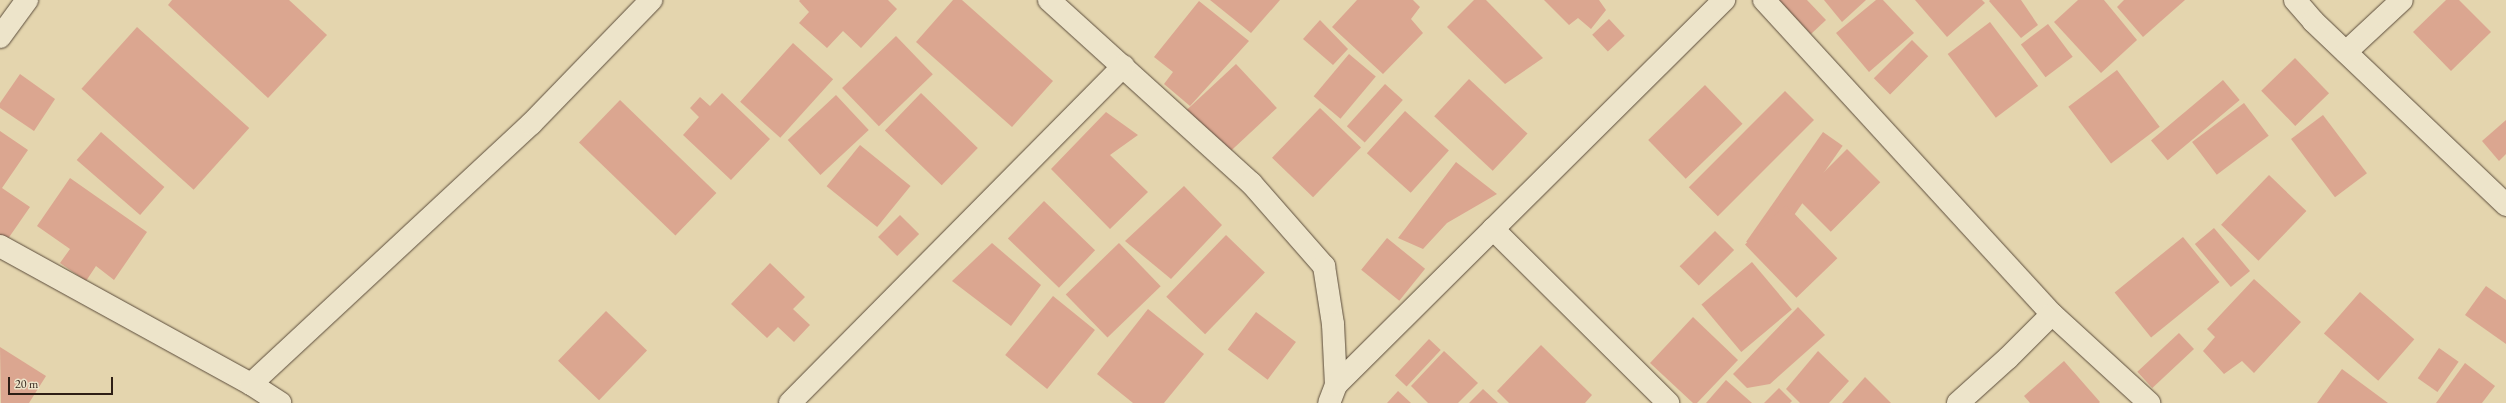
<!DOCTYPE html>
<style>
body{margin:0}
#map{position:relative;width:2506px;height:403px;overflow:hidden;background:#e4d5ae;font-family:"EB Garamond",serif}
div>[style]{position:absolute}
.building>*{inset:0;background:#dba690;transform-origin:0 0}
.roads{filter:drop-shadow(0 0 1px #5b4c3b) drop-shadow(0 0 1px #5b4c3b)}
.street>*{height:22px;margin:-11px;padding:0 11px;transform-origin:11px;border-radius:11px;background:#ede4ca}
span{translate:-50% -50%;white-space:nowrap;text-align:center;line-height:1.15;-webkit-text-stroke:4px #ede4ca;paint-order:stroke}
.scale{position:absolute;left:8px;top:377px;width:105px;height:18px;box-sizing:border-box;border:2px solid #2d1e15;border-top:0;padding-left:5px;font-size:12px;line-height:14px;white-space:nowrap;color:#2d1e15;-webkit-text-stroke:3px #ede4ca;paint-order:stroke}
</style>
<div id="map">
<div class="building">
<i style="clip-path:polygon(172px 0,289px 0,327px 35px,268px 98px,168px 5px)"></i>
<i style="clip-path:polygon(800px 0,888px 0,897px 9px,861px 48px,843px 31px,827px 48px,799px 23px,809px 12px,799px 1px)"></i>
<i style="clip-path:polygon(953px 0,962px 0,1053px 81px,1012px 127px,916px 42px)"></i>
<i style="clip-path:polygon(1210px 0,1280px 0,1251px 33px)"></i>
<i style="clip-path:polygon(1357px 0,1413px 0,1420px 7px,1411px 19px,1423px 33px,1383px 74px,1332px 27px)"></i>
<i style="clip-path:polygon(1474px 0,1486px 0,1543px 58px,1505px 84px,1447px 27px)"></i>
<i style="clip-path:polygon(1544px 0,1599px 0,1606px 10px,1591px 29px,1578px 18px,1569px 25px)"></i>
<i style="clip-path:polygon(1778px 0,1807px 0,1826px 20px,1811px 34px)"></i>
<i style="clip-path:polygon(1824px 0,1866px 0,1842px 22px)"></i>
<i style="clip-path:polygon(1876px 0,1883px 0,1914px 33px,1869px 72px,1836px 33px)"></i>
<i style="clip-path:polygon(1915px 0,1982px 0,1985px 3px,1947px 37px)"></i>
<i style="clip-path:polygon(1990px 0,2021px 0,2038px 25px,2021px 38px,1989px 1px)"></i>
<i style="clip-path:polygon(2078px 0,2104px 0,2137px 40px,2101px 73px,2054px 22px)"></i>
<i style="clip-path:polygon(2124px 0,2185px 0,2143px 37px,2117px 7px)"></i>
<i style="clip-path:polygon(2446px 0,2459px 0,2491px 32px,2451px 71px,2413px 32px)"></i>
<i style="clip-path:polygon(1199px 1px,1249px 41px,1190px 106px,1164px 84px,1173px 72px,1154px 57px)"></i>
<i style="left:1609px;top:19px;width:23px;height:23px;rotate:47deg"></i>
<i style="clip-path:polygon(1320px 20px,1348px 49px,1333px 65px,1303px 39px)"></i>
<i style="left:1990px;top:22px;width:80px;height:53px;rotate:53deg"></i>
<i style="left:2048px;top:24px;width:41px;height:34px;rotate:53deg"></i>
<i style="left:137px;top:27px;width:151px;height:83px;rotate:42deg"></i>
<i style="left:896px;top:36px;width:53px;height:75px;rotate:46deg"></i>
<i style="left:1912px;top:40px;width:23px;height:54px;rotate:45deg"></i>
<i style="left:793px;top:43px;width:54px;height:79px;rotate:42deg"></i>
<i style="left:1349px;top:54px;width:35px;height:55px;rotate:40deg"></i>
<i style="left:2295px;top:58px;width:49px;height:47px;rotate:46deg"></i>
<i style="left:1236px;top:64px;width:60px;height:69px;rotate:47deg"></i>
<i style="left:2117px;top:70px;width:71px;height:61px;rotate:53deg"></i>
<i style="clip-path:polygon(20px 74px,55px 99px,34px 131px,0 108px,0 103px)"></i>
<i style="left:1469px;top:79px;width:80px;height:51px;rotate:43deg"></i>
<i style="left:2223px;top:80px;width:26px;height:94px;rotate:50deg"></i>
<i style="left:1385px;top:84px;width:24px;height:57px;rotate:42deg"></i>
<i style="left:1705px;top:85px;width:54px;height:79px;rotate:46deg"></i>
<i style="left:1785px;top:91px;width:41px;height:136px;rotate:45deg"></i>
<i style="clip-path:polygon(722px 93px,770px 139px,731px 180px,683px 135px,699px 117px,690px 108px,700px 97px,710px 106px)"></i>
<i style="left:921px;top:93px;width:79px;height:52px;rotate:44deg"></i>
<i style="left:836px;top:95px;width:48px;height:66px;rotate:47deg"></i>
<i style="left:620px;top:100px;width:134px;height:59px;rotate:44deg"></i>
<i style="left:2244px;top:103px;width:41px;height:65px;rotate:53deg"></i>
<i style="left:1320px;top:108px;width:57px;height:69px;rotate:44deg"></i>
<i style="left:1405px;top:111px;width:59px;height:57px;rotate:42deg"></i>
<i style="clip-path:polygon(1106px 112px,1138px 135px,1110px 155px,1148px 192px,1110px 229px,1051px 169px)"></i>
<i style="left:2323px;top:115px;width:73px;height:40px;rotate:53deg"></i>
<i style="clip-path:polygon(2506px 120px,2506px 154px,2499px 161px,2482px 141px)"></i>
<i style="clip-path:polygon(0 131px,28px 150px,2px 188px,30px 207px,3px 246px,0 244px)"></i>
<i style="left:101px;top:132px;width:84px;height:37px;rotate:41deg"></i>
<i style="left:1823px;top:132px;width:24px;height:134px;rotate:35deg"></i>
<i style="left:860px;top:145px;width:65px;height:53px;rotate:39deg"></i>
<i style="left:1847px;top:149px;width:47px;height:70px;rotate:45deg"></i>
<i style="clip-path:polygon(1456px 162px,1497px 194px,1447px 223px,1423px 249px,1398px 238px)"></i>
<i style="left:2269px;top:175px;width:52px;height:69px;rotate:44deg"></i>
<i style="clip-path:polygon(70px 178px,147px 232px,114px 280px,96px 266px,86px 281px,60px 263px,70px 249px,37px 226px)"></i>
<i style="clip-path:polygon(1184px 186px,1222px 225px,1171px 279px,1125px 241px)"></i>
<i style="left:1044px;top:201px;width:71px;height:52px;rotate:44deg"></i>
<i style="left:1786px;top:205px;width:74px;height:57px;rotate:46deg"></i>
<i style="left:900px;top:215px;width:27px;height:31px;rotate:45deg"></i>
<i style="left:2214px;top:228px;width:56px;height:25px;rotate:50deg"></i>
<i style="left:1715px;top:231px;width:27px;height:50px;rotate:45deg"></i>
<i style="left:1226px;top:235px;width:54px;height:86px;rotate:44deg"></i>
<i style="left:2183px;top:237px;width:58px;height:88px;rotate:51deg"></i>
<i style="left:1387px;top:238px;width:49px;height:41px;rotate:39deg"></i>
<i style="clip-path:polygon(992px 243px,1041px 285px,1011px 326px,952px 281px)"></i>
<i style="left:1119px;top:243px;width:60px;height:74px;rotate:46deg"></i>
<i style="left:1752px;top:262px;width:62px;height:66px;rotate:50deg"></i>
<i style="clip-path:polygon(770px 263px,805px 297px,793px 309px,810px 325px,794px 342px,778px 327px,767px 338px,731px 304px)"></i>
<i style="clip-path:polygon(2254px 279px,2301px 322px,2254px 373px,2242px 361px,2224px 374px,2203px 351px,2215px 337px,2207px 329px)"></i>
<i style="clip-path:polygon(2486px 286px,2506px 300px,2506px 344px,2465px 315px)"></i>
<i style="left:2360px;top:292px;width:72px;height:55px;rotate:41deg"></i>
<i style="left:1053px;top:296px;width:54px;height:76px;rotate:39deg"></i>
<i style="clip-path:polygon(1798px 307px,1825px 335px,1770px 384px,1747px 388px,1733px 374px)"></i>
<i style="clip-path:polygon(1148px 309px,1204px 354px,1164px 403px,1133px 403px,1097px 374px)"></i>
<i style="left:606px;top:311px;width:57px;height:69px;rotate:44deg"></i>
<i style="left:1256px;top:312px;width:50px;height:47px;rotate:37deg"></i>
<i style="clip-path:polygon(1693px 317px,1738px 360px,1697px 403px,1693px 403px,1650px 363px)"></i>
<i style="left:2179px;top:333px;width:22px;height:57px;rotate:47deg"></i>
<i style="left:1429px;top:339px;width:16px;height:50px;rotate:43deg"></i>
<i style="clip-path:polygon(1541px 345px,1592px 395px,1585px 403px,1509px 403px,1497px 391px)"></i>
<i style="clip-path:polygon(0 347px,46px 376px,29px 403px,1px 403px)"></i>
<i style="left:2439px;top:348px;width:24px;height:37px;rotate:35deg"></i>
<i style="clip-path:polygon(1444px 351px,1478px 383px,1458px 403px,1428px 403px,1411px 386px)"></i>
<i style="clip-path:polygon(1818px 351px,1849px 381px,1829px 403px,1800px 403px,1786px 389px)"></i>
<i style="clip-path:polygon(2064px 361px,2100px 402px,2099px 403px,2030px 403px,2024px 396px)"></i>
<i style="clip-path:polygon(2465px 363px,2495px 386px,2482px 403px,2436px 403px)"></i>
<i style="clip-path:polygon(2342px 369px,2388px 403px,2317px 403px)"></i>
<i style="clip-path:polygon(1865px 377px,1891px 403px,1842px 403px)"></i>
<i style="clip-path:polygon(1726px 380px,1752px 403px,1706px 403px)"></i>
<i style="clip-path:polygon(1779px 388px,1792px 401px,1790px 403px,1764px 403px)"></i>
<i style="clip-path:polygon(1483px 389px,1498px 403px,1469px 403px)"></i>
<i style="clip-path:polygon(1398px 391px,1411px 403px,1387px 403px)"></i>
</div>
<div class="roads">
<div class="street">
<i style="left:1049px;top:0;width:273px;rotate:42.2deg"></i>
<i style="left:1251px;top:183px;width:111px;rotate:48.7deg"></i>
<i style="left:1324px;top:266px;width:59px;rotate:81.2deg"></i>
<i style="left:1333px;top:324px;width:61px;rotate:87.2deg"></i>
<i style="left:1336px;top:385px;width:19px;rotate:111deg"></i>
<i style="left:1764px;top:0;width:426px;rotate:47.5deg"></i>
<i style="left:2052px;top:314px;width:132px;rotate:42.5deg"></i>
<i style="left:2295px;top:0;width:28px;rotate:49deg"></i>
<i style="left:2313px;top:21px;width:267px;rotate:43.6deg"></i>
<i style="left:0;top:37px;width:46px;rotate:-53.9deg"></i>
<i style="left:2346px;top:52px;width:76px;rotate:-42.9deg"></i>
<i style="left:1493px;top:229px;width:247px;rotate:44.8deg"></i>
<i style="left:0;top:246px;width:286px;rotate:28.8deg"></i>
<i style="left:251px;top:384px;width:35px;rotate:33deg"></i>
<i style="left:251px;top:384px;width:382px;rotate:-42.9deg"></i>
<i style="left:531px;top:124px;width:173px;rotate:-45.9deg"></i>
<i style="left:1336px;top:385px;width:547px;rotate:-44.78deg"></i>
<i style="left:790px;top:403px;width:474px;rotate:-45.3deg"></i>
<i style="left:1958px;top:403px;width:67px;rotate:-42deg"></i>
<i style="left:2008px;top:358px;width:62px;rotate:-45deg"></i>
</div>
</div>
<div class="scale">20 m</div>
</div>
